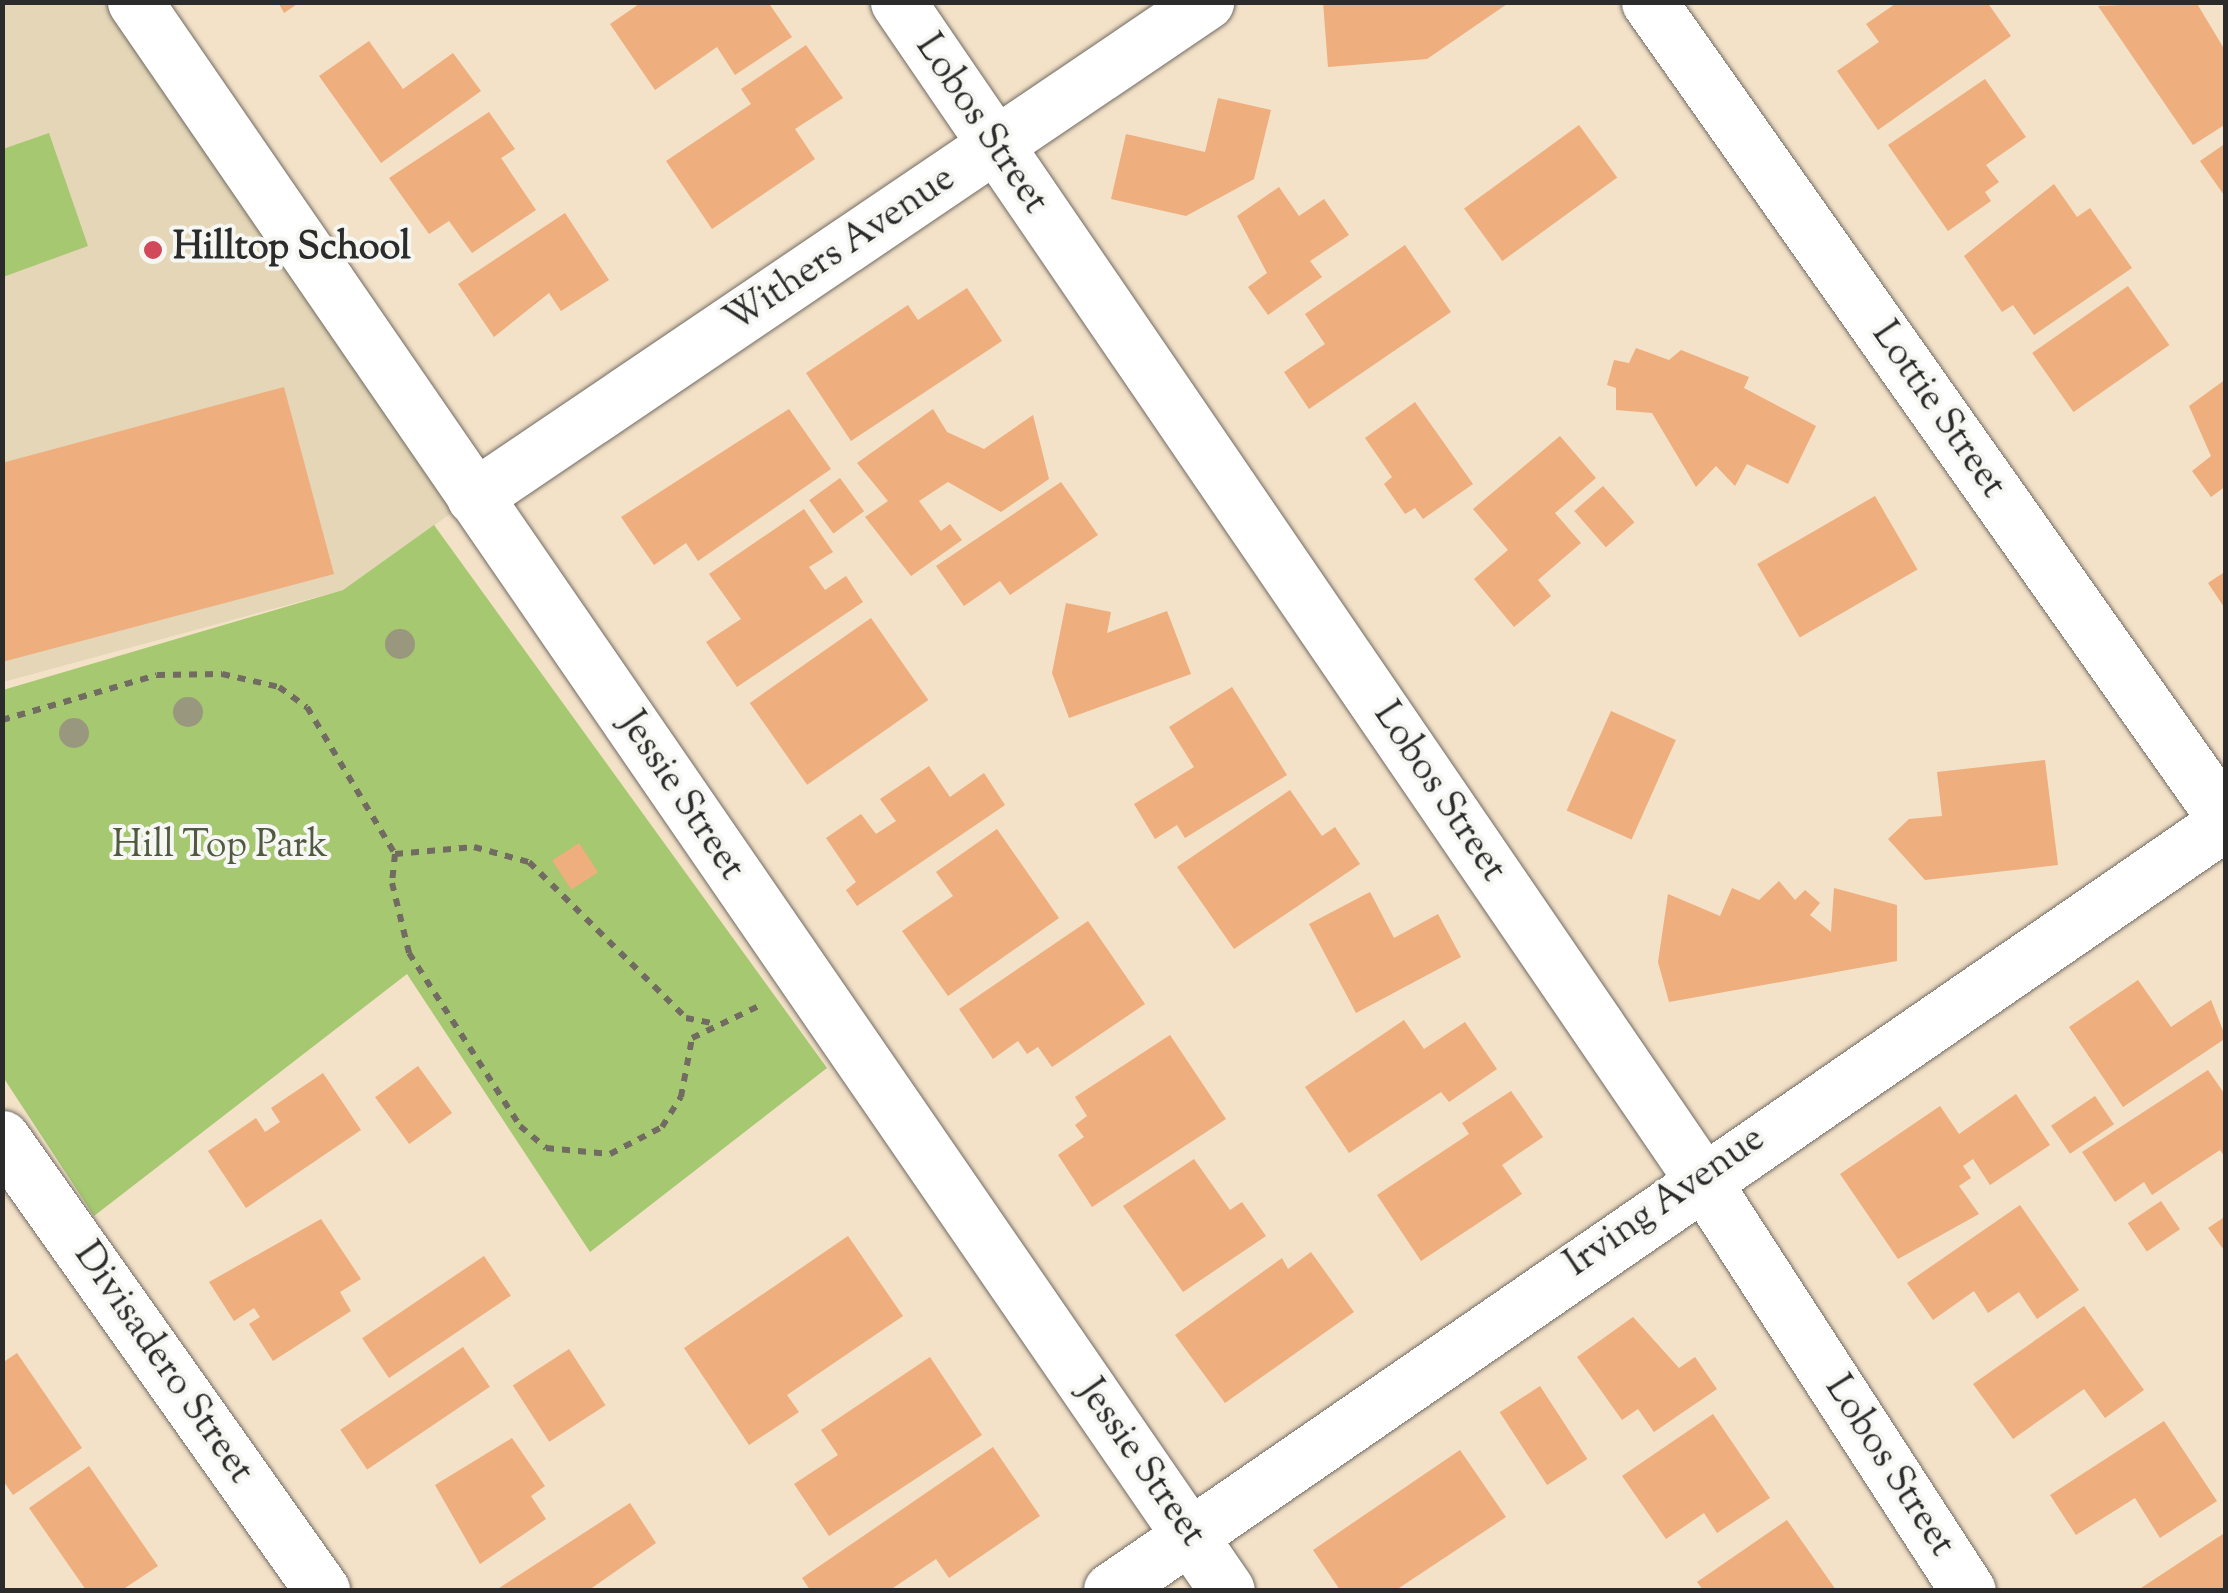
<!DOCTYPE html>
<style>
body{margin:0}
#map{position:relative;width:2228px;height:1593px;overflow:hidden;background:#f3e1c8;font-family:"Sorts Mill Goudy",serif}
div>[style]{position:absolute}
.built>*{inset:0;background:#e4d6b7}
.green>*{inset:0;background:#a6c871}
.building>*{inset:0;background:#eeae7d;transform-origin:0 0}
.path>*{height:6px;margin-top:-3px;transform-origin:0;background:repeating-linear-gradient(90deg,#716b62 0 8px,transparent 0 16px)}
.roads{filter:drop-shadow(0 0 2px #716b62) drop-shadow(0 0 2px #716b62)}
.minor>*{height:55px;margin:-27.5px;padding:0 27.5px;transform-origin:27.5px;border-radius:27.5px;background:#fff}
.trees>*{width:30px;height:30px;margin:-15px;border-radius:50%;background:#99977d}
.dots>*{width:28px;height:28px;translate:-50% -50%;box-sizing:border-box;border:5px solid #f6f6f2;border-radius:50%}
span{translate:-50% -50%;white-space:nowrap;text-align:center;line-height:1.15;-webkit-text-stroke:8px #f6f6f2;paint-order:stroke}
.street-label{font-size:38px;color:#2b2b2b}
.poi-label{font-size:38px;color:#2b2b2b;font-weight:700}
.left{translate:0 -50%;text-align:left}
.park-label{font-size:38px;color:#505a40}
.frame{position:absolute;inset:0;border:5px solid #2b2b2b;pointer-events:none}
</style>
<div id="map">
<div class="built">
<i style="clip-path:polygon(3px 3px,135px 3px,474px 497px,343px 590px,3px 682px)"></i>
</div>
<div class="green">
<i style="clip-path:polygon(49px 133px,88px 246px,3px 277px,3px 149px)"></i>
<i style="clip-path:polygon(434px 525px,827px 1068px,590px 1252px,407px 974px,94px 1216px,3px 1077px,3px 690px,343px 590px)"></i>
</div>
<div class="building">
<i style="clip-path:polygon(278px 2px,300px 2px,284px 13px)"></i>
<i style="clip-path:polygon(642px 2px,768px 2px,792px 37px,735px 75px,717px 47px,655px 90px,610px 24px)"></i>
<i style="clip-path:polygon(1323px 2px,1510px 2px,1427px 59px,1328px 67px)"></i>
<i style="clip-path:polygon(1898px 2px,1987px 2px,2011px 36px,1878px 130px,1837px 71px,1879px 42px,1866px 24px)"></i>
<i style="clip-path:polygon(2196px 2px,2226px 52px,2226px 124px,2193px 145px,2098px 6px)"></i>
<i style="clip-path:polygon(369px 41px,403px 89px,453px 53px,481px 91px,381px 163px,319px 76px)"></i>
<i style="clip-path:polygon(806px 45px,843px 98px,795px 129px,815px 159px,712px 229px,666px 161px,751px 104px,741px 89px)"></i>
<i style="clip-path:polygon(1985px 79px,2026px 137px,1986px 165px,1999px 182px,1985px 192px,1991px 201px,1948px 231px,1888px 145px)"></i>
<i style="clip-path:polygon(1218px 98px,1271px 110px,1254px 179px,1186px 216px,1111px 199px,1126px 134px,1205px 152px)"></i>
<i style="clip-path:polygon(489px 112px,515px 149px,501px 158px,536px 210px,472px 253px,449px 221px,429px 234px,389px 178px)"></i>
<i style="left:1579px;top:125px;width:65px;height:142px;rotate:54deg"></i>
<i style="clip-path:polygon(2226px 143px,2226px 198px,2200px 161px)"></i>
<i style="clip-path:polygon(2054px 184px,2077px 217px,2090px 208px,2132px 268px,2034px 335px,2013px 305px,2002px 312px,1964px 256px)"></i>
<i style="clip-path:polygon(1279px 187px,1299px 216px,1324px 199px,1349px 235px,1310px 261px,1322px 277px,1268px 315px,1248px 287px,1267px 273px,1237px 216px)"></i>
<i style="clip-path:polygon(565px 213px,609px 280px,561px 311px,549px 293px,494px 337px,458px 284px)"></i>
<i style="clip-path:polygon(1405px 245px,1451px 312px,1309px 409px,1284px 372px,1325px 344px,1305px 314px)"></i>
<i style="left:2128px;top:286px;width:72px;height:117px;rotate:55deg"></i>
<i style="clip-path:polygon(967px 288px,1002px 341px,851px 441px,806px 373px,908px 305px,918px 320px)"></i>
<i style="clip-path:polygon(1636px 348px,1669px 360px,1681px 350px,1749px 377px,1744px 388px,1816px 426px,1788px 484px,1747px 464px,1735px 486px,1716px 466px,1696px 487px,1652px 413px,1616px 410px,1616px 388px,1607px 385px,1614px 360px,1629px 363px)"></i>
<i style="clip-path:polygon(2226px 379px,2226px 486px,2211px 497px,2192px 471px,2211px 456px,2189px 406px)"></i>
<i style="clip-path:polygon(284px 387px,334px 574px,2px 662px,2px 463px)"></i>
<i style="clip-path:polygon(1415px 402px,1473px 484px,1423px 519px,1415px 508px,1405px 514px,1384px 484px,1392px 477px,1365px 438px)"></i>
<i style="clip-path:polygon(789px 409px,831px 469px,698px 561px,686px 543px,654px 565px,621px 517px)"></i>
<i style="clip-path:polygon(933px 409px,947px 432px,984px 449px,1033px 415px,1049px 479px,1001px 512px,948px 482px,919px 501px,941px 531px,950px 524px,962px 540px,911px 576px,865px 517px,888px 501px,857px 463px)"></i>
<i style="clip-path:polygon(1560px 436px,1596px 478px,1555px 513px,1581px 543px,1538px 580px,1551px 596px,1514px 627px,1474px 579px,1508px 550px,1473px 509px)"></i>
<i style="left:840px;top:478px;width:41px;height:38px;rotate:54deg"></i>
<i style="clip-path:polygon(1061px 482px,1098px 535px,1010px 595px,1000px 581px,964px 606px,936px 566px)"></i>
<i style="left:1603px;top:486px;width:48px;height:38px;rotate:49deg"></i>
<i style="left:1875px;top:496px;width:85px;height:136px;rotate:60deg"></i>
<i style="clip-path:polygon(804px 509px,833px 552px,809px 567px,825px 590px,846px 576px,863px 602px,737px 687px,706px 642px,741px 619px,709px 574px)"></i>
<i style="clip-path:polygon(2226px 571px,2226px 610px,2208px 583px)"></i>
<i style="clip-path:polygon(1066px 603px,1111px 612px,1107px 633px,1167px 611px,1191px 674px,1069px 718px,1052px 673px)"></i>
<i style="left:871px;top:618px;width:100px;height:148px;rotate:55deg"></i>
<i style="clip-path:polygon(1232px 687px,1287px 775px,1185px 838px,1177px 825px,1155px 839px,1134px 804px,1194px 767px,1169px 727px)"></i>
<i style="left:1611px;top:711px;width:71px;height:109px;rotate:24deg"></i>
<i style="clip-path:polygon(2045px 760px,2058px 865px,1925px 880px,1888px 839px,1909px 819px,1942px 816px,1937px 772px)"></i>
<i style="clip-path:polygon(929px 766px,950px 797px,984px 773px,1005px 805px,857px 906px,846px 890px,856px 882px,826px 838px,861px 814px,876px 834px,896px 821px,880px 799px)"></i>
<i style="clip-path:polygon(1290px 790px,1322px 836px,1335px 827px,1360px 864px,1234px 949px,1177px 867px)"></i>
<i style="clip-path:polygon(997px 829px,1059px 918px,948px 996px,902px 931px,953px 896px,936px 872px)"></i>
<i style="left:579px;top:843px;width:35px;height:32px;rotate:57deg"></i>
<i style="clip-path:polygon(1779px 881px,1795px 900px,1805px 890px,1820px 903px,1810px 915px,1831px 932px,1834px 888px,1897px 905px,1897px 961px,1669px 1002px,1658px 962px,1668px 894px,1720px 916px,1732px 888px,1759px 900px)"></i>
<i style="clip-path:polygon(1370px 892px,1394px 938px,1438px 914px,1461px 957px,1356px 1013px,1309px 924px)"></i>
<i style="clip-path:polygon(1088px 921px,1145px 1004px,1052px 1067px,1038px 1047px,1027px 1054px,1018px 1041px,993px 1059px,959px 1009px)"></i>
<i style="clip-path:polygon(2138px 980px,2171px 1027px,2211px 1000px,2226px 1038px,2123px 1107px,2069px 1027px)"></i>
<i style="clip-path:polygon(1404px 1020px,1424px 1049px,1465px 1022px,1497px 1069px,1449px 1102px,1441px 1092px,1349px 1153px,1305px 1087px)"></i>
<i style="clip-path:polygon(1170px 1035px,1226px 1119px,1092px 1207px,1058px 1155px,1084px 1137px,1075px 1125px,1087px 1116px,1075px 1097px)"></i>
<i style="left:418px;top:1066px;width:58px;height:53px;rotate:54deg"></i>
<i style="clip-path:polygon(2208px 1070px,2226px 1096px,2226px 1159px,2220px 1150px,2152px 1195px,2144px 1182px,2115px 1202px,2082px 1152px)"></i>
<i style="clip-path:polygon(323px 1073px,361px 1130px,246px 1208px,208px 1151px,256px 1118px,265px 1132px,280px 1122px,271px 1108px)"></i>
<i style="clip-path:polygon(1511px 1091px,1543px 1137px,1502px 1165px,1522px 1194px,1421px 1261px,1377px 1195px,1469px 1134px,1462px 1123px)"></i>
<i style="clip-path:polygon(2016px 1094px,2050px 1145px,1990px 1185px,1973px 1159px,1963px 1166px,1971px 1178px,1959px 1186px,1979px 1214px,1898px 1259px,1840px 1174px,1940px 1106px,1959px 1134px)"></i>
<i style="left:2095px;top:1096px;width:34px;height:53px;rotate:56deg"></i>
<i style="clip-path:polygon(1194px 1159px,1230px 1210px,1242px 1202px,1266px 1236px,1183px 1292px,1123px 1206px)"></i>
<i style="left:2161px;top:1201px;width:34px;height:40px;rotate:56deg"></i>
<i style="clip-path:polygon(2020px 1205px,2079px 1290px,2037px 1319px,2019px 1292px,1988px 1313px,1974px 1291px,1933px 1320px,1907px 1283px)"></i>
<i style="clip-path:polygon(2226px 1216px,2226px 1253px,2208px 1228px)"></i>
<i style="clip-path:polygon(321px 1219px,361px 1279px,340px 1292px,351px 1311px,273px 1361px,249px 1324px,260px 1317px,254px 1308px,234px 1321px,209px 1282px)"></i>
<i style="clip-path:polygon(848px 1236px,903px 1316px,787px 1395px,799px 1412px,749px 1445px,684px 1348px)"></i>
<i style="clip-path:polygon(1311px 1252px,1354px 1312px,1225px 1403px,1175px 1335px,1282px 1258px,1288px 1269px)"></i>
<i style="left:484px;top:1256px;width:48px;height:147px;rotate:56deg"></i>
<i style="clip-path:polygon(2084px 1306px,2144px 1390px,2105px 1418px,2084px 1389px,2013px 1439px,1973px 1384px)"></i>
<i style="clip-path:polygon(1633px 1317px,1679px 1368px,1695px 1357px,1717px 1389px,1654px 1432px,1638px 1409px,1622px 1420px,1577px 1357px)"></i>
<i style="left:463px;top:1347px;width:48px;height:148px;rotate:56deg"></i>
<i style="left:569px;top:1349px;width:67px;height:67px;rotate:57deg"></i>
<i style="clip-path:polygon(17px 1353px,82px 1448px,13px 1495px,2px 1479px,2px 1363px)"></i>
<i style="clip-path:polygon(930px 1357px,982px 1435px,829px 1536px,794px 1484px,838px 1455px,821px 1430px)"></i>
<i style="left:1540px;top:1386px;width:87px;height:48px;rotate:57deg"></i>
<i style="clip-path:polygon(1713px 1414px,1770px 1498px,1717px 1533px,1704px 1513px,1666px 1539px,1622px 1476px)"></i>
<i style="clip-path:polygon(2164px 1421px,2217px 1501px,2160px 1538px,2135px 1498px,2076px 1535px,2050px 1495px)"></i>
<i style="clip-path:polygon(512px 1438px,545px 1486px,531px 1496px,546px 1519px,480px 1564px,435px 1485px)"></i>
<i style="clip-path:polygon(993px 1447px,1040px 1516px,949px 1578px,936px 1559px,890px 1590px,810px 1590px,802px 1578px)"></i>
<i style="clip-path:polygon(1460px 1450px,1506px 1517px,1396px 1590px,1340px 1590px,1313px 1550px)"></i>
<i style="clip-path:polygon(89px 1466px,158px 1566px,122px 1590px,86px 1590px,29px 1508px)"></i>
<i style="clip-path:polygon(630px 1503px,656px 1543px,589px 1590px,496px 1590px)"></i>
<i style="clip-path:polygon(1787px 1520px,1836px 1590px,1703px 1590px,1697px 1582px)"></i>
<i style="clip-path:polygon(2226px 1532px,2226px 1590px,2138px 1590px)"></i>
</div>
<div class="path">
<i style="left:2px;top:720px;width:161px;rotate:-16.2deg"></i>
<i style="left:157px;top:675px;width:65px;rotate:-0.9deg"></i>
<i style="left:222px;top:674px;width:58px;rotate:12.8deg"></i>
<i style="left:279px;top:687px;width:34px;rotate:36deg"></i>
<i style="left:307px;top:707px;width:171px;rotate:59.1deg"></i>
<i style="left:395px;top:854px;width:29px;rotate:96deg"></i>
<i style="left:392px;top:883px;width:72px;rotate:76.3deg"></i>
<i style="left:409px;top:953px;width:206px;rotate:57.3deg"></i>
<i style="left:520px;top:1126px;width:34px;rotate:40deg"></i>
<i style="left:546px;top:1148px;width:64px;rotate:5.4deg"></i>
<i style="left:610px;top:1154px;width:59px;rotate:-27.4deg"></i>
<i style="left:662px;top:1127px;width:36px;rotate:-58deg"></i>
<i style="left:681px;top:1097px;width:60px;rotate:-79.4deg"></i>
<i style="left:692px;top:1038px;width:76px;rotate:-25.6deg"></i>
<i style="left:395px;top:854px;width:79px;rotate:-5.1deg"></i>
<i style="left:474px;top:847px;width:57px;rotate:15.3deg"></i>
<i style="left:529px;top:862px;width:221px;rotate:44.8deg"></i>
<i style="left:686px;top:1018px;width:31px;rotate:11deg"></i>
</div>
<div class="roads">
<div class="minor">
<i style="left:135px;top:2px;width:1927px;rotate:55.49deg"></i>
<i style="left:898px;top:2px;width:1424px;rotate:55.67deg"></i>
<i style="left:1701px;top:1178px;width:491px;rotate:57.1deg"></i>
<i style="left:1649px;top:2px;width:1001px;rotate:54.8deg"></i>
<i style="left:474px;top:497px;width:884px;rotate:-34.07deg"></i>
<i style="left:2px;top:1138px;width:554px;rotate:54.7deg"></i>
<i style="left:1111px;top:1590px;width:1354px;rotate:-34.56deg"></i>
</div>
</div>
<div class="trees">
<i style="left:400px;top:644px"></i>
<i style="left:188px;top:712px"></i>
<i style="left:74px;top:733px"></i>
</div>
<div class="dots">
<i style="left:153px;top:250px;background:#d1495b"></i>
</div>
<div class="street-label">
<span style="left:980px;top:125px;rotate:56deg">Lobos Street</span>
<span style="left:841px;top:251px;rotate:-34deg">Withers Avenue</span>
<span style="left:1937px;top:411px;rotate:55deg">Lottie Street</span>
<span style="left:1438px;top:793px;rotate:56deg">Lobos Street</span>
<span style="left:680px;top:797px;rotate:56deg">Jessie Street</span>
<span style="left:1666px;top:1203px;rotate:-35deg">Irving Avenue</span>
<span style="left:162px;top:1364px;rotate:55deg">Divisadero Street</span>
<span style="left:1140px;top:1464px;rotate:55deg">Jessie Street</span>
<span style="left:1888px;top:1467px;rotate:57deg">Lobos Street</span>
</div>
<div class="poi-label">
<span class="left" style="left:173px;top:250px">Hilltop School</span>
</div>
<div class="park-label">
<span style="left:220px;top:848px">Hill Top Park</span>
</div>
<div class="frame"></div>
</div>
